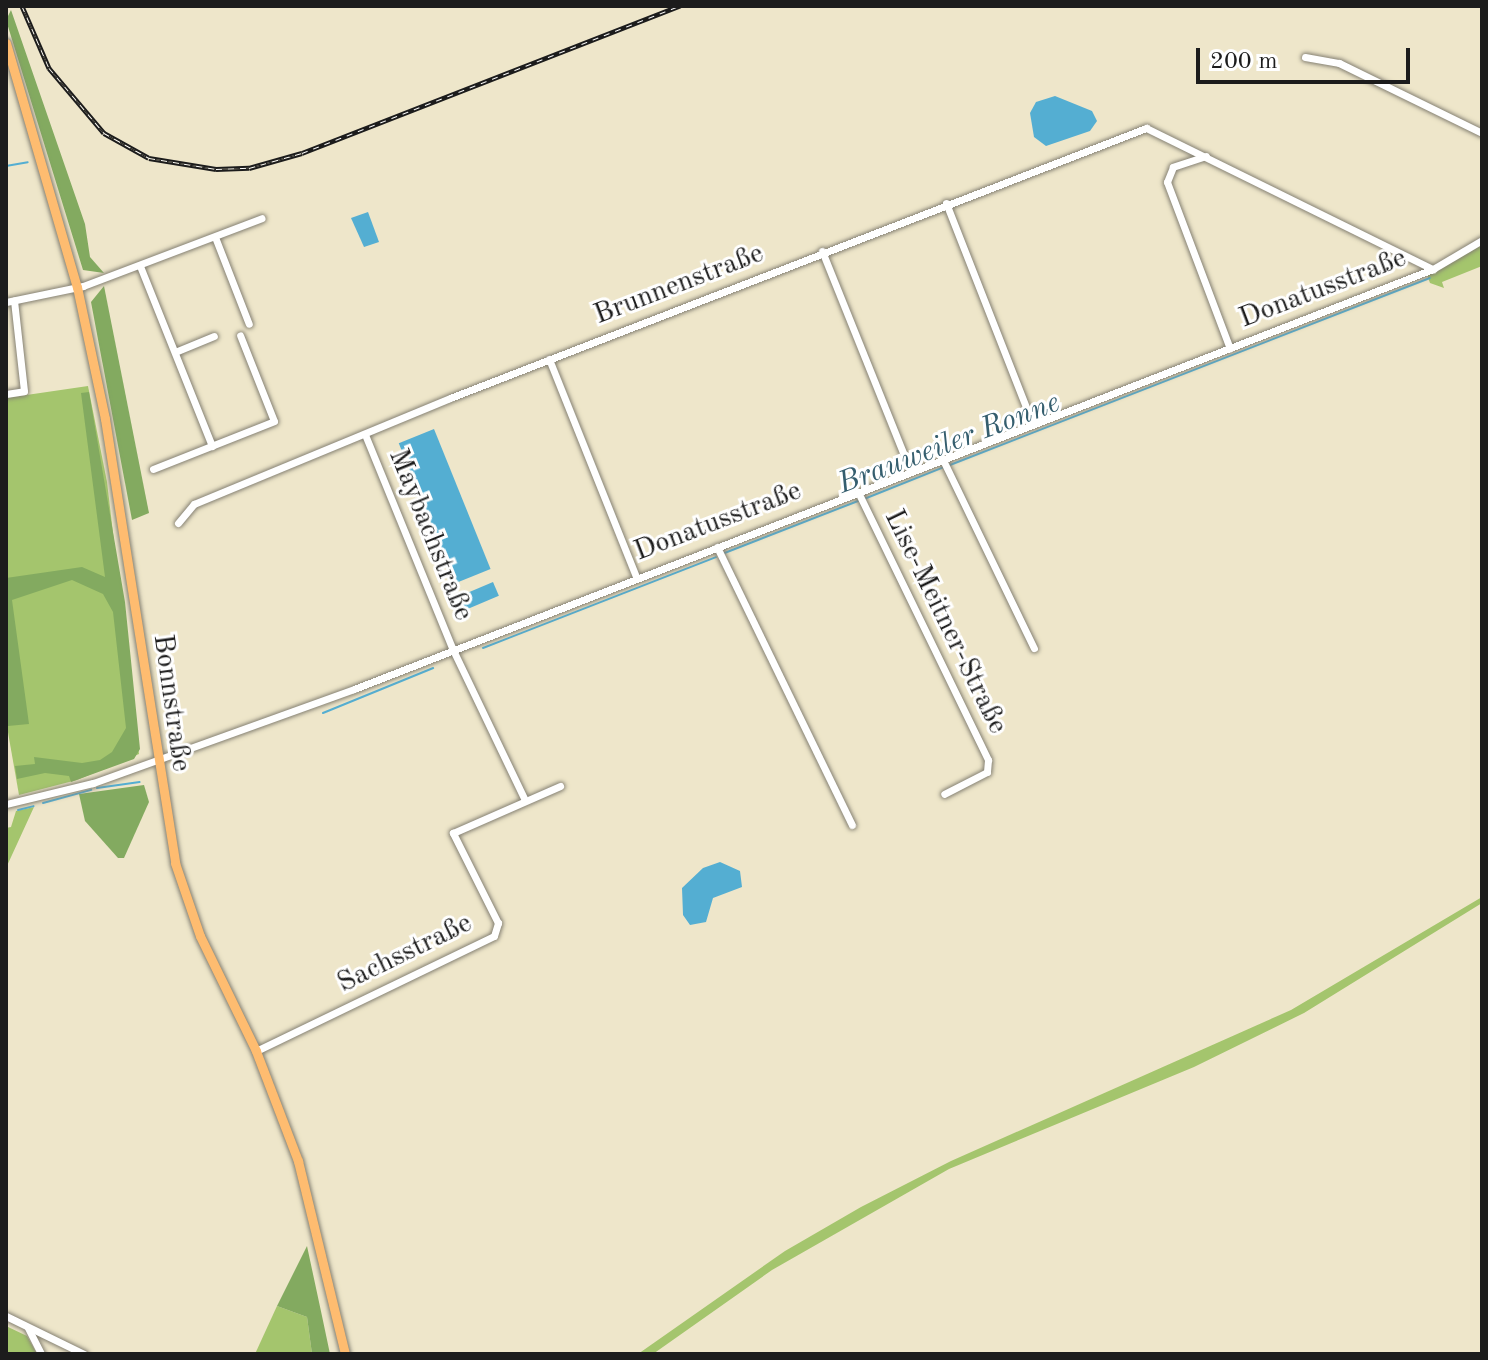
<!DOCTYPE html>
<meta charset="utf-8">
<style>
body{margin:0}
#map{position:relative;width:1488px;height:1360px;overflow:hidden;background:#eee6ca;font-family:"Old Standard TT",serif}
div>[style]{position:absolute}
.green>*{inset:0;background:#a4c56d}
.forest>*{inset:0;background:#83aa60}
.water>*{inset:0;background:#54aed2;transform-origin:0 0}
.stream>*{height:2px;margin:-1px;padding:0 1px;transform-origin:1px;border-radius:1px;background:#54aed2}
.roads{filter:drop-shadow(0 0 2px #858173) drop-shadow(0 0 2px #858173)}
.minor>*{height:7px;margin:-3.5px;padding:0 3.5px;transform-origin:3.5px;border-radius:3.5px;background:#fff}
.major>*{height:9px;margin:-4.5px;padding:0 4.5px;transform-origin:4.5px;border-radius:4.5px;background:#febc70}
.rail>*{height:5px;margin-top:-2.5px;transform-origin:0;background:repeating-linear-gradient(90deg,#fff 0 6px,#1c1c1c 0 12px);box-sizing:border-box;border-block:2px solid #1c1c1c}
span{translate:-50% -50%;white-space:nowrap;text-align:center;line-height:1.15;-webkit-text-stroke:6px #fff;paint-order:stroke}
.street-label{font-size:28px;color:#1c1c1c}
.water-label{font-size:30px;color:#355e6e;font-style:italic}
.frame{position:absolute;inset:0;border:8px solid #1c1c1c;pointer-events:none}
.scale{position:absolute;left:1196px;top:48px;width:214px;height:36px;box-sizing:border-box;border:4px solid #1c1c1c;border-top:0;padding-left:10px;font-size:24px;line-height:28px;white-space:nowrap;color:#1c1c1c;-webkit-text-stroke:6px #fff;paint-order:stroke}
</style>
<div id="map">
<div class="green">
<i style="clip-path:polygon(1482px 244px,1482px 266px,1442px 282px,1444px 288px,1430px 283px,1427px 275px)"></i>
<i style="clip-path:polygon(88px 386px,107px 482px,139px 754px,77px 780px,19px 795px,6px 721px,6px 398px)"></i>
<i style="clip-path:polygon(34px 807px,6px 868px,6px 828px,11px 827px,16px 811px)"></i>
<i style="clip-path:polygon(1482px 897px,1482px 903px,1304px 1013px,1194px 1067px,949px 1169px,772px 1270px,653px 1354px,638px 1354px,785px 1251px,861px 1207px,951px 1161px,1291px 1010px)"></i>
<i style="clip-path:polygon(277px 1306px,307px 1317px,312px 1354px,255px 1354px)"></i>
<i style="clip-path:polygon(6px 1326px,27px 1336px,37px 1354px,6px 1354px)"></i>
</div>
<div class="forest">
<i style="clip-path:polygon(11px 10px,85px 224px,90px 257px,104px 273px,83px 270px,6px 20px)"></i>
<i style="clip-path:polygon(104px 286px,149px 513px,132px 520px,91px 302px)"></i>
<i style="clip-path:polygon(89px 392px,125px 602px,140px 749px,134px 759px,71px 782px,69px 776px,45px 773px,17px 779px,15px 766px,35px 764px,34px 757px,82px 763px,100px 760px,112px 752px,126px 728px,113px 612px,103px 594px,72px 580px,12px 600px,29px 724px,8px 726px,6px 716px,6px 578px,82px 567px,105px 577px,81px 393px)"></i>
<i style="clip-path:polygon(144px 785px,149px 802px,124px 858px,118px 858px,85px 821px,79px 794px)"></i>
<i style="clip-path:polygon(307px 1246px,322px 1316px,330px 1354px,312px 1354px,307px 1317px,277px 1306px)"></i>
</div>
<div class="water">
<i style="clip-path:polygon(1055px 96px,1092px 111px,1097px 121px,1090px 131px,1046px 146px,1034px 137px,1030px 113px,1036px 102px)"></i>
<i style="clip-path:polygon(368px 212px,379px 242px,364px 247px,351px 218px)"></i>
<i style="left:434px;top:429px;width:151px;height:38px;rotate:68deg"></i>
<i style="left:493px;top:582px;width:15px;height:41px;rotate:67deg"></i>
<i style="clip-path:polygon(720px 862px,740px 871px,742px 887px,713px 898px,706px 922px,690px 925px,683px 915px,682px 888px,703px 868px)"></i>
</div>
<div class="stream">
<i style="left:6px;top:166px;width:22px;rotate:-10deg"></i>
<i style="left:950px;top:465px;width:515px;rotate:-21.29deg"></i>
<i style="left:864px;top:499px;width:86px;rotate:-21.8deg"></i>
<i style="left:722px;top:554px;width:146px;rotate:-21.3deg"></i>
<i style="left:483px;top:648px;width:250px;rotate:-21.3deg"></i>
<i style="left:323px;top:713px;width:119px;rotate:-22.2deg"></i>
<i style="left:97px;top:788px;width:43px;rotate:-7.9deg"></i>
<i style="left:43px;top:803px;width:50px;rotate:-15.2deg"></i>
<i style="left:18px;top:810px;width:16px;rotate:-14deg"></i>
<i style="left:6px;top:811px;width:1px"></i>
</div>
<div class="roads">
<div class="minor">
<i style="left:1305px;top:57px;width:35px;rotate:10deg"></i>
<i style="left:1339px;top:63px;width:159px;rotate:26.1deg"></i>
<i style="left:1206px;top:156px;width:35px;rotate:162deg"></i>
<i style="left:1173px;top:167px;width:16px;rotate:112deg"></i>
<i style="left:1167px;top:182px;width:178px;rotate:69.3deg"></i>
<i style="left:946px;top:203px;width:238px;rotate:68.6deg"></i>
<i style="left:215px;top:237px;width:93px;rotate:68.7deg"></i>
<i style="left:822px;top:251px;width:238px;rotate:68.1deg"></i>
<i style="left:140px;top:266px;width:194px;rotate:68.2deg"></i>
<i style="left:6px;top:302px;width:79px;rotate:-11.7deg"></i>
<i style="left:83px;top:286px;width:191px;rotate:-20.8deg"></i>
<i style="left:175px;top:352px;width:42px;rotate:-22.3deg"></i>
<i style="left:549px;top:359px;width:235px;rotate:68.2deg"></i>
<i style="left:6px;top:394px;width:18px;rotate:-9deg"></i>
<i style="left:24px;top:391px;width:91px;rotate:-96.3deg"></i>
<i style="left:366px;top:437px;width:230px;rotate:67.8deg"></i>
<i style="left:453px;top:650px;width:164px;rotate:64.4deg"></i>
<i style="left:943px;top:460px;width:209px;rotate:64.2deg"></i>
<i style="left:153px;top:469px;width:130px;rotate:-21.6deg"></i>
<i style="left:274px;top:421px;width:92px;rotate:-111.6deg"></i>
<i style="left:858px;top:492px;width:298px;rotate:64.1deg"></i>
<i style="left:988px;top:760px;width:12px;rotate:95deg"></i>
<i style="left:987px;top:772px;width:48px;rotate:152.9deg"></i>
<i style="left:178px;top:523px;width:25px;rotate:-50deg"></i>
<i style="left:194px;top:504px;width:277px;rotate:-22.5deg"></i>
<i style="left:450px;top:398px;width:747px;rotate:-21.2deg"></i>
<i style="left:1146px;top:128px;width:320px;rotate:26.2deg"></i>
<i style="left:717px;top:547px;width:309px;rotate:64.1deg"></i>
<i style="left:6px;top:804px;width:89px;rotate:-13.6deg"></i>
<i style="left:93px;top:783px;width:277px;rotate:-19.8deg"></i>
<i style="left:354px;top:689px;width:1158px;rotate:-21.27deg"></i>
<i style="left:1433px;top:269px;width:57px;rotate:-30.6deg"></i>
<i style="left:256px;top:1051px;width:264px;rotate:-25.8deg"></i>
<i style="left:494px;top:936px;width:14px;rotate:-73deg"></i>
<i style="left:498px;top:923px;width:101px;rotate:-116.6deg"></i>
<i style="left:453px;top:833px;width:117px;rotate:-23.7deg"></i>
<i style="left:6px;top:1316px;width:87px;rotate:26deg"></i>
<i style="left:28px;top:1328px;width:29px;rotate:63deg"></i>
</div>
<div class="major">
<i style="left:6px;top:43px;width:254px;rotate:73.8deg"></i>
<i style="left:77px;top:287px;width:135px;rotate:78deg"></i>
<i style="left:105px;top:419px;width:449px;rotate:81deg"></i>
<i style="left:175px;top:863px;width:77px;rotate:71.1deg"></i>
<i style="left:200px;top:936px;width:128px;rotate:64deg"></i>
<i style="left:256px;top:1051px;width:118px;rotate:69.1deg"></i>
<i style="left:298px;top:1161px;width:199px;rotate:76.3deg"></i>
</div>
</div>
<div class="rail">
<i style="left:22px;top:6px;width:68px;rotate:66.5deg"></i>
<i style="left:49px;top:68px;width:85px;rotate:49.8deg"></i>
<i style="left:104px;top:133px;width:51px;rotate:29.1deg"></i>
<i style="left:149px;top:158px;width:68px;rotate:9.3deg"></i>
<i style="left:216px;top:169px;width:33px;rotate:-2deg"></i>
<i style="left:249px;top:168px;width:55px;rotate:-15.8deg"></i>
<i style="left:302px;top:153px;width:406px;rotate:-21.3deg"></i>
</div>
<div class="street-label">
<span style="left:679px;top:285px;rotate:-21deg">Brunnenstraße</span>
<span style="left:1323px;top:289px;rotate:-21deg">Donatusstraße</span>
<span style="left:718px;top:522px;rotate:-21deg">Donatusstraße</span>
<span style="left:430px;top:535px;rotate:68deg">Maybachstraße</span>
<span style="left:945px;top:622px;rotate:64deg">Lise-Meitner-Straße</span>
<span style="left:171px;top:703px;rotate:82deg">Bonnstraße</span>
<span style="left:405px;top:954px;rotate:-26deg">Sachsstraße</span>
</div>
<div class="water-label">
<span style="left:949px;top:444px;rotate:-21deg">Brauweiler Ronne</span>
</div>
<div class="frame"></div>
<div class="scale">200 m</div>
</div>
